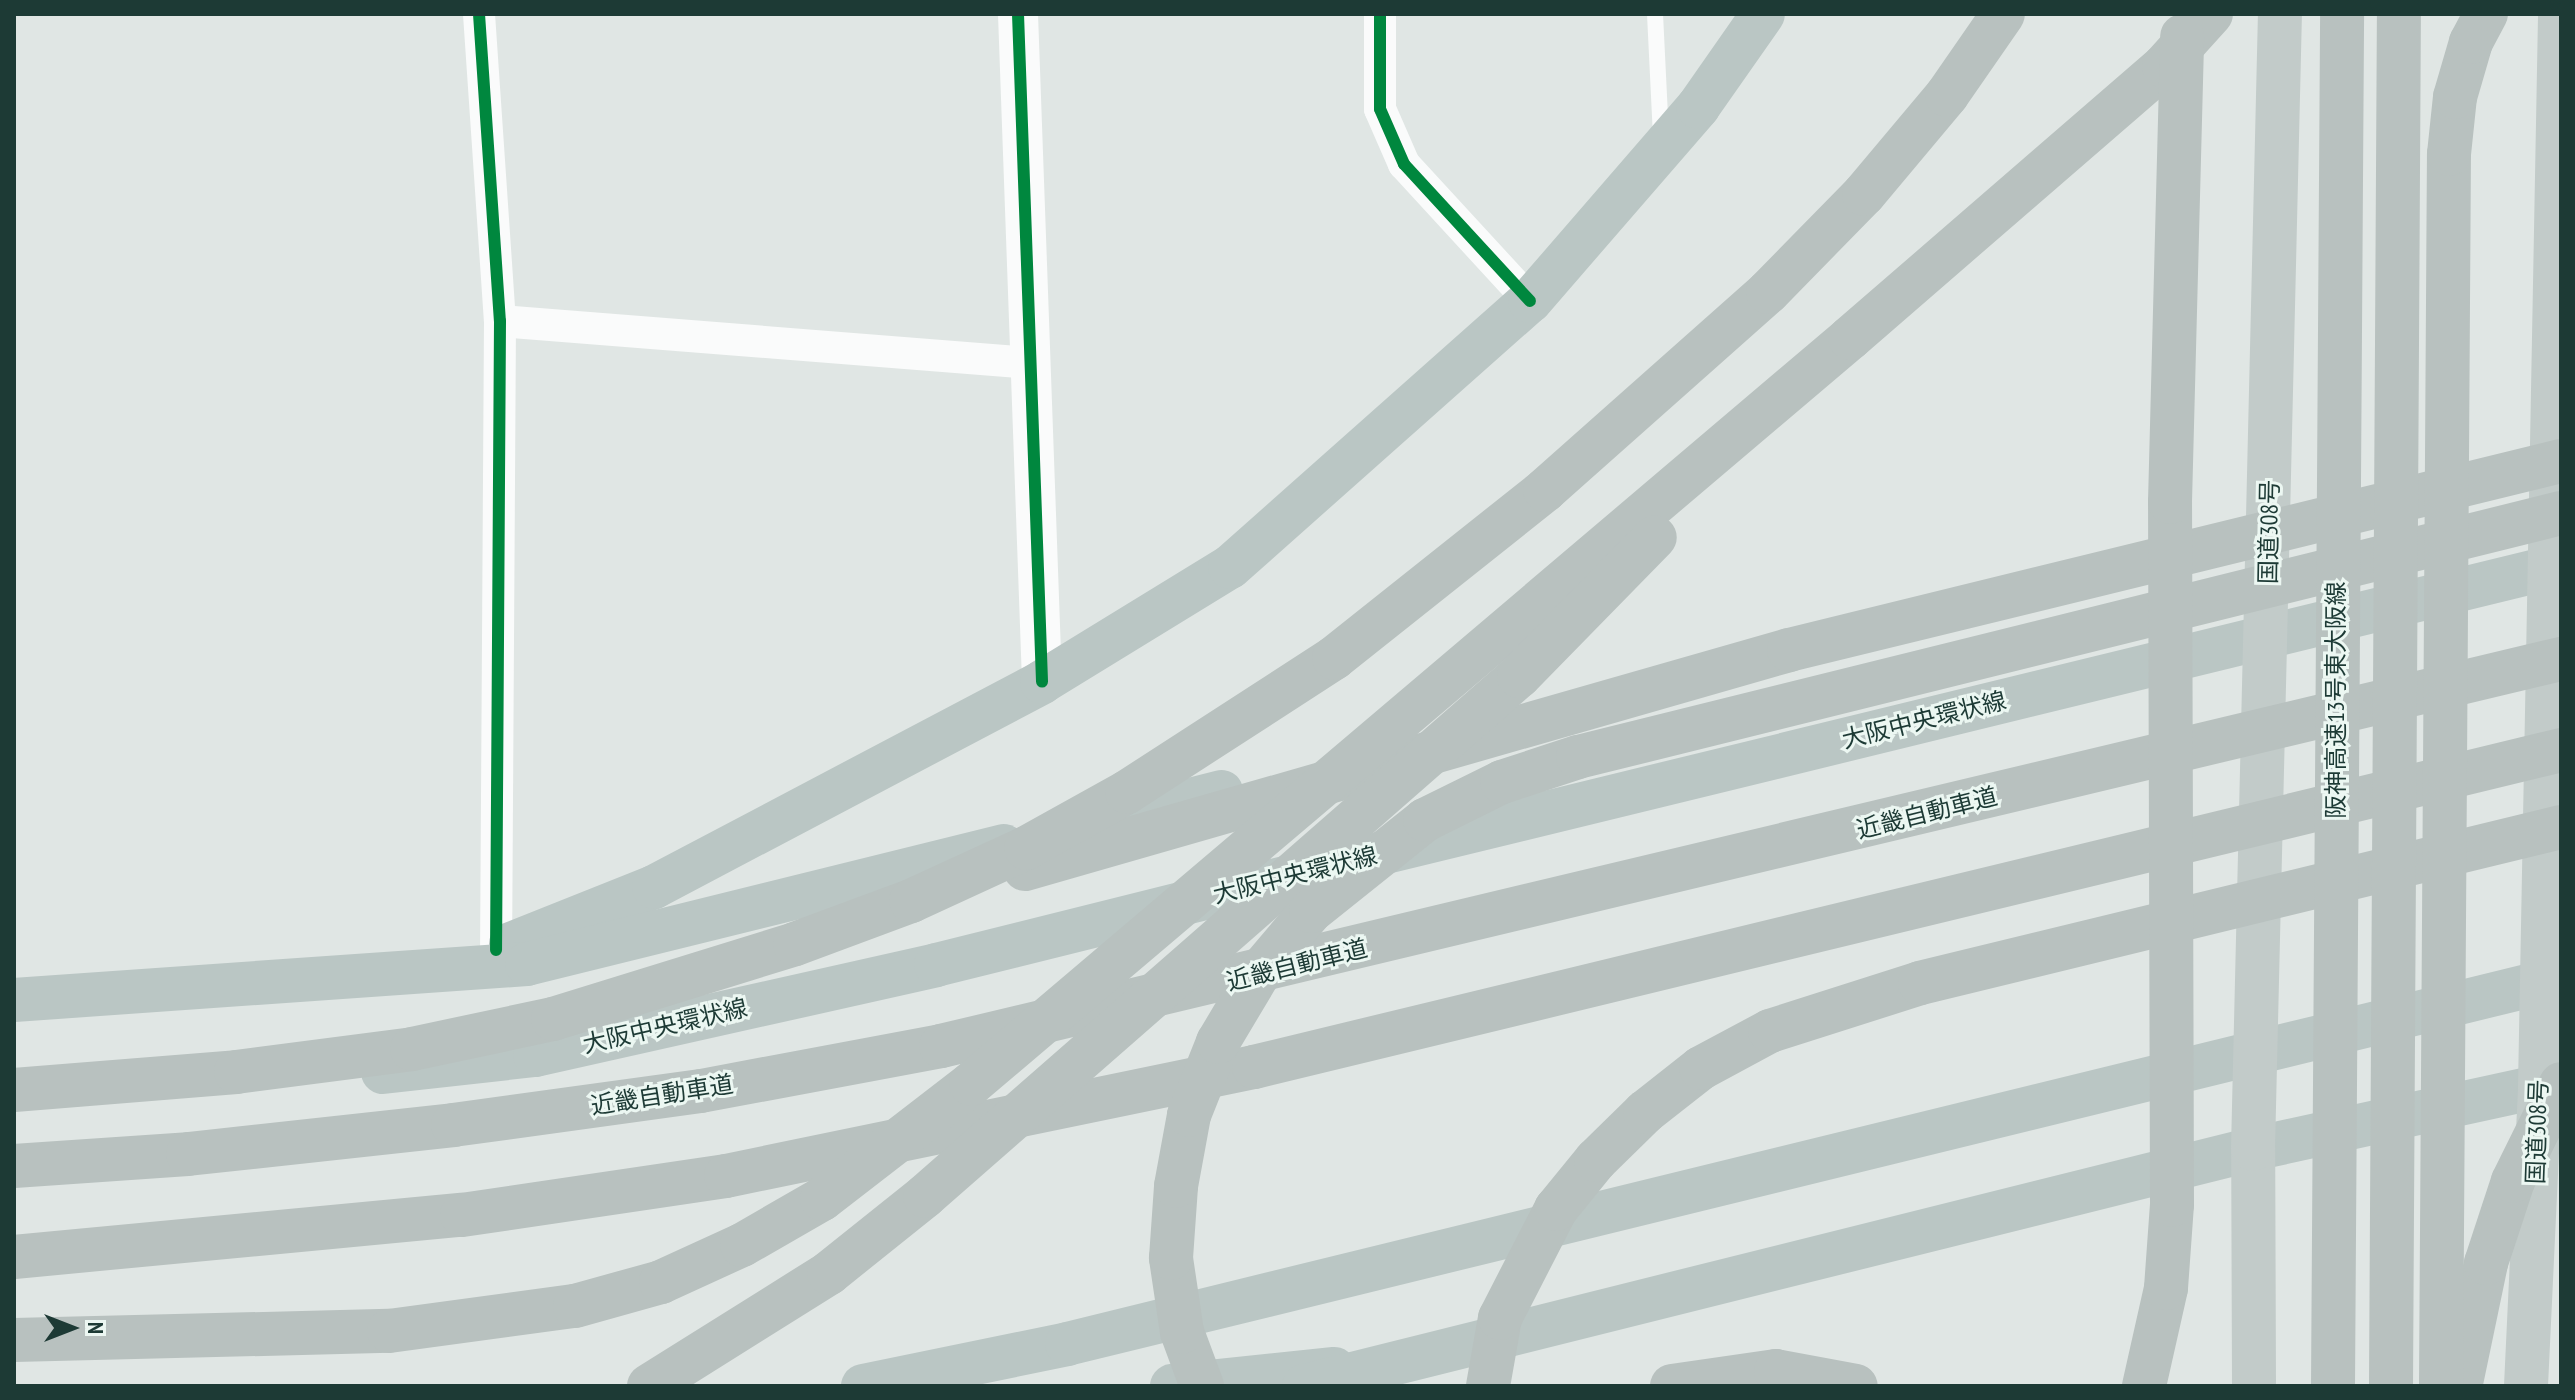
<!DOCTYPE html>
<meta charset="utf-8">
<style>
body{margin:0}
#map{position:relative;width:2575px;height:1400px;overflow:hidden;background:#e0e6e4;font-family:"PT Sans Narrow","Noto Sans JP",sans-serif}
div>[style]{position:absolute}
.service>*{height:16px;margin:-8px;padding:0 8px;transform-origin:8px;border-radius:8px;background:#fafbfb}
.minor>*{height:32px;margin:-16px;padding:0 16px;transform-origin:16px;border-radius:16px;background:#fafbfb}
.tertiary>*{height:40px;margin:-20px;padding:0 20px;transform-origin:20px;border-radius:20px;background:#fafbfb}
.primary>*{height:44px;margin:-22px;padding:0 22px;transform-origin:22px;border-radius:22px;background:#bac6c4}
.trunk>*{height:44px;margin:-22px;padding:0 22px;transform-origin:22px;border-radius:22px;background:#c2cbc9}
.motorway>*{height:44px;margin:-22px;padding:0 22px;transform-origin:22px;border-radius:22px;background:#b8c1bf}
.cycleway>*{height:12px;margin:-6px;padding:0 6px;transform-origin:6px;border-radius:6px;background:#00873e}
span{translate:-50% -50%;white-space:nowrap;text-align:center;line-height:1.15;-webkit-text-stroke:6px #ecf7f2;paint-order:stroke}
.street-label{font-size:24px;color:#1d3a35}
.frame{position:absolute;inset:0;border:16px solid #1d3a35;pointer-events:none}
.north{position:absolute;left:32px;top:1288px;width:80px;height:80px;-webkit-text-stroke:6px #ecf7f2;paint-order:stroke;rotate:90deg;font-size:22px;font-weight:700;line-height:32px;text-align:center;color:#1d3a35}
.north::after{content:'';display:block;margin:auto;width:28px;height:36px;background:#1d3a35;clip-path:polygon(50% 0,100% 100%,50% 72%,0 100%)}
</style>
<div id="map">
<div class="service">
<i style="left:1655px;top:14px;width:122px;rotate:87.2deg"></i>
</div>
<div class="minor">
<i style="left:479px;top:14px;width:308px;rotate:86.1deg"></i>
<i style="left:500px;top:321px;width:629px;rotate:90.36deg"></i>
<i style="left:1380px;top:14px;width:95px;rotate:90deg"></i>
<i style="left:1380px;top:109px;width:60px;rotate:66.4deg"></i>
<i style="left:1404px;top:164px;width:186px;rotate:47.4deg"></i>
<i style="left:500px;top:321px;width:532px;rotate:4.53deg"></i>
</div>
<div class="tertiary">
<i style="left:1018px;top:14px;width:668px;rotate:87.94deg"></i>
</div>
<div class="primary">
<i style="left:1075px;top:829px;width:151px;rotate:-14.2deg"></i>
<i style="left:1378px;top:854px;width:1218px;rotate:-13.73deg"></i>
<i style="left:511px;top:944px;width:154px;rotate:-21.7deg"></i>
<i style="left:654px;top:887px;width:439px;rotate:-27.8deg"></i>
<i style="left:1042px;top:682px;width:220px;rotate:-31.5deg"></i>
<i style="left:1230px;top:567px;width:401px;rotate:-41.6deg"></i>
<i style="left:1530px;top:301px;width:257px;rotate:-49.1deg"></i>
<i style="left:1698px;top:107px;width:113px;rotate:-55deg"></i>
<i style="left:14px;top:1000px;width:514px;rotate:-4.01deg"></i>
<i style="left:527px;top:964px;width:491px;rotate:-13.9deg"></i>
<i style="left:383px;top:1072px;width:153px;rotate:-6.4deg"></i>
<i style="left:535px;top:1055px;width:411px;rotate:-12.6deg"></i>
<i style="left:936px;top:965px;width:375px;rotate:-14deg"></i>
<i style="left:863px;top:1386px;width:208px;rotate:-11.6deg"></i>
<i style="left:1067px;top:1344px;width:1538px;rotate:-13.77deg"></i>
<i style="left:1172px;top:1386px;width:163px;rotate:-6deg"></i>
<i style="left:1304px;top:1386px;width:978px;rotate:-14.02deg"></i>
<i style="left:2253px;top:1149px;width:315px;rotate:-12.3deg"></i>
</div>
<div class="trunk">
<i style="left:2254px;top:1386px;width:237px;rotate:-90.2deg"></i>
<i style="left:2253px;top:1149px;width:1135px;rotate:-88.64deg"></i>
<i style="left:2526px;top:1386px;width:299px;rotate:-87.3deg"></i>
<i style="left:2540px;top:1087px;width:1073px;rotate:-88.93deg"></i>
</div>
<div class="motorway">
<i style="left:1025px;top:869px;width:795px;rotate:-15.99deg"></i>
<i style="left:1789px;top:650px;width:795px;rotate:-13.76deg"></i>
<i style="left:14px;top:1090px;width:223px;rotate:-4.6deg"></i>
<i style="left:236px;top:1072px;width:177px;rotate:-7.4deg"></i>
<i style="left:412px;top:1049px;width:144px;rotate:-12deg"></i>
<i style="left:553px;top:1019px;width:253px;rotate:-17.2deg"></i>
<i style="left:795px;top:944px;width:124px;rotate:-20.3deg"></i>
<i style="left:911px;top:901px;width:127px;rotate:-24.7deg"></i>
<i style="left:1026px;top:848px;width:115px;rotate:-29deg"></i>
<i style="left:1127px;top:792px;width:247px;rotate:-32.9deg"></i>
<i style="left:1334px;top:658px;width:270px;rotate:-38.5deg"></i>
<i style="left:1545px;top:490px;width:298px;rotate:-41.6deg"></i>
<i style="left:1768px;top:292px;width:137px;rotate:-45.6deg"></i>
<i style="left:1864px;top:194px;width:129px;rotate:-50deg"></i>
<i style="left:1947px;top:95px;width:98px;rotate:-55.3deg"></i>
<i style="left:14px;top:1166px;width:174px;rotate:-3.9deg"></i>
<i style="left:188px;top:1154px;width:267px;rotate:-6.2deg"></i>
<i style="left:453px;top:1125px;width:250px;rotate:-7.8deg"></i>
<i style="left:701px;top:1091px;width:244px;rotate:-10.6deg"></i>
<i style="left:941px;top:1046px;width:1666px;rotate:-13.44deg"></i>
<i style="left:14px;top:1257px;width:450px;rotate:-5.4deg"></i>
<i style="left:462px;top:1215px;width:267px;rotate:-8.4deg"></i>
<i style="left:726px;top:1176px;width:539px;rotate:-11.66deg"></i>
<i style="left:1254px;top:1067px;width:1345px;rotate:-13.63deg"></i>
<i style="left:14px;top:1340px;width:375px;rotate:-1.4deg"></i>
<i style="left:389px;top:1331px;width:188px;rotate:-7.7deg"></i>
<i style="left:575px;top:1306px;width:89px;rotate:-15.6deg"></i>
<i style="left:661px;top:1282px;width:89px;rotate:-24.6deg"></i>
<i style="left:742px;top:1245px;width:92px;rotate:-29.9deg"></i>
<i style="left:822px;top:1199px;width:188px;rotate:-37.7deg"></i>
<i style="left:971px;top:1084px;width:1153px;rotate:-40.32deg"></i>
<i style="left:1850px;top:338px;width:415px;rotate:-40.9deg"></i>
<i style="left:2164px;top:66px;width:70px;rotate:-47.9deg"></i>
<i style="left:2461px;top:1383px;width:123px;rotate:-78.2deg"></i>
<i style="left:2486px;top:1263px;width:86px;rotate:-71.8deg"></i>
<i style="left:2513px;top:1181px;width:108px;rotate:-63.7deg"></i>
<i style="left:649px;top:1386px;width:213px;rotate:-32.1deg"></i>
<i style="left:829px;top:1273px;width:123px;rotate:-38.7deg"></i>
<i style="left:925px;top:1196px;width:789px;rotate:-41.2deg"></i>
<i style="left:1519px;top:676px;width:194px;rotate:-45.6deg"></i>
<i style="left:1202px;top:1386px;width:58px;rotate:-110.3deg"></i>
<i style="left:1182px;top:1332px;width:75px;rotate:-98.5deg"></i>
<i style="left:1171px;top:1258px;width:72px;rotate:-86deg"></i>
<i style="left:1176px;top:1186px;width:72px;rotate:-79.6deg"></i>
<i style="left:1189px;top:1115px;width:79px;rotate:-68.3deg"></i>
<i style="left:1218px;top:1042px;width:84px;rotate:-59.2deg"></i>
<i style="left:1261px;top:970px;width:77px;rotate:-49.7deg"></i>
<i style="left:1311px;top:911px;width:146px;rotate:-38.6deg"></i>
<i style="left:1425px;top:820px;width:86px;rotate:-26.3deg"></i>
<i style="left:1502px;top:782px;width:80px;rotate:-18.2deg"></i>
<i style="left:1578px;top:757px;width:1013px;rotate:-13.94deg"></i>
<i style="left:1488px;top:1386px;width:69px;rotate:-80deg"></i>
<i style="left:1500px;top:1318px;width:123px;rotate:-62.8deg"></i>
<i style="left:1556px;top:1209px;width:63px;rotate:-50.8deg"></i>
<i style="left:1596px;top:1160px;width:69px;rotate:-44.4deg"></i>
<i style="left:1645px;top:1112px;width:71px;rotate:-38.2deg"></i>
<i style="left:1701px;top:1068px;width:78px;rotate:-28.2deg"></i>
<i style="left:1770px;top:1031px;width:157px;rotate:-17.7deg"></i>
<i style="left:1920px;top:983px;width:660px;rotate:-13.68deg"></i>
<i style="left:1672px;top:1386px;width:105px;rotate:-8.2deg"></i>
<i style="left:1776px;top:1371px;width:81px;rotate:10.6deg"></i>
<i style="left:2144px;top:1386px;width:100px;rotate:-77.3deg"></i>
<i style="left:2166px;top:1288px;width:83px;rotate:-85.9deg"></i>
<i style="left:2172px;top:1205px;width:703px;rotate:-90.16deg"></i>
<i style="left:2170px;top:502px;width:466px;rotate:-88.5deg"></i>
<i style="left:2333px;top:1386px;width:1372px;rotate:-89.62deg"></i>
<i style="left:2391px;top:1386px;width:1372px;rotate:-89.67deg"></i>
<i style="left:2441px;top:1386px;width:1232px;rotate:-89.63deg"></i>
<i style="left:2449px;top:154px;width:57px;rotate:-84deg"></i>
<i style="left:2455px;top:97px;width:57px;rotate:-73.8deg"></i>
<i style="left:2471px;top:42px;width:32px;rotate:-62deg"></i>
</div>
<div class="cycleway">
<i style="left:479px;top:14px;width:308px;rotate:86.1deg"></i>
<i style="left:500px;top:321px;width:629px;rotate:90.36deg"></i>
<i style="left:1018px;top:14px;width:668px;rotate:87.94deg"></i>
<i style="left:1380px;top:14px;width:95px;rotate:90deg"></i>
<i style="left:1380px;top:109px;width:60px;rotate:66.4deg"></i>
<i style="left:1404px;top:164px;width:186px;rotate:47.4deg"></i>
</div>
<div class="street-label">
<span style="left:2269px;top:532px;rotate:-89deg">国道308号</span>
<span style="left:2336px;top:700px;rotate:-90deg">阪神高速13号東大阪線</span>
<span style="left:1924px;top:720px;rotate:-14deg">大阪中央環状線</span>
<span style="left:1927px;top:813px;rotate:-14deg">近畿自動車道</span>
<span style="left:1295px;top:875px;rotate:-14deg">大阪中央環状線</span>
<span style="left:1297px;top:965px;rotate:-14deg">近畿自動車道</span>
<span style="left:665px;top:1026px;rotate:-13deg">大阪中央環状線</span>
<span style="left:662px;top:1095px;rotate:-9deg">近畿自動車道</span>
<span style="left:2537px;top:1132px;rotate:-88deg">国道308号</span>
</div>
<div class="frame"></div>
<div class="north">N</div>
</div>
